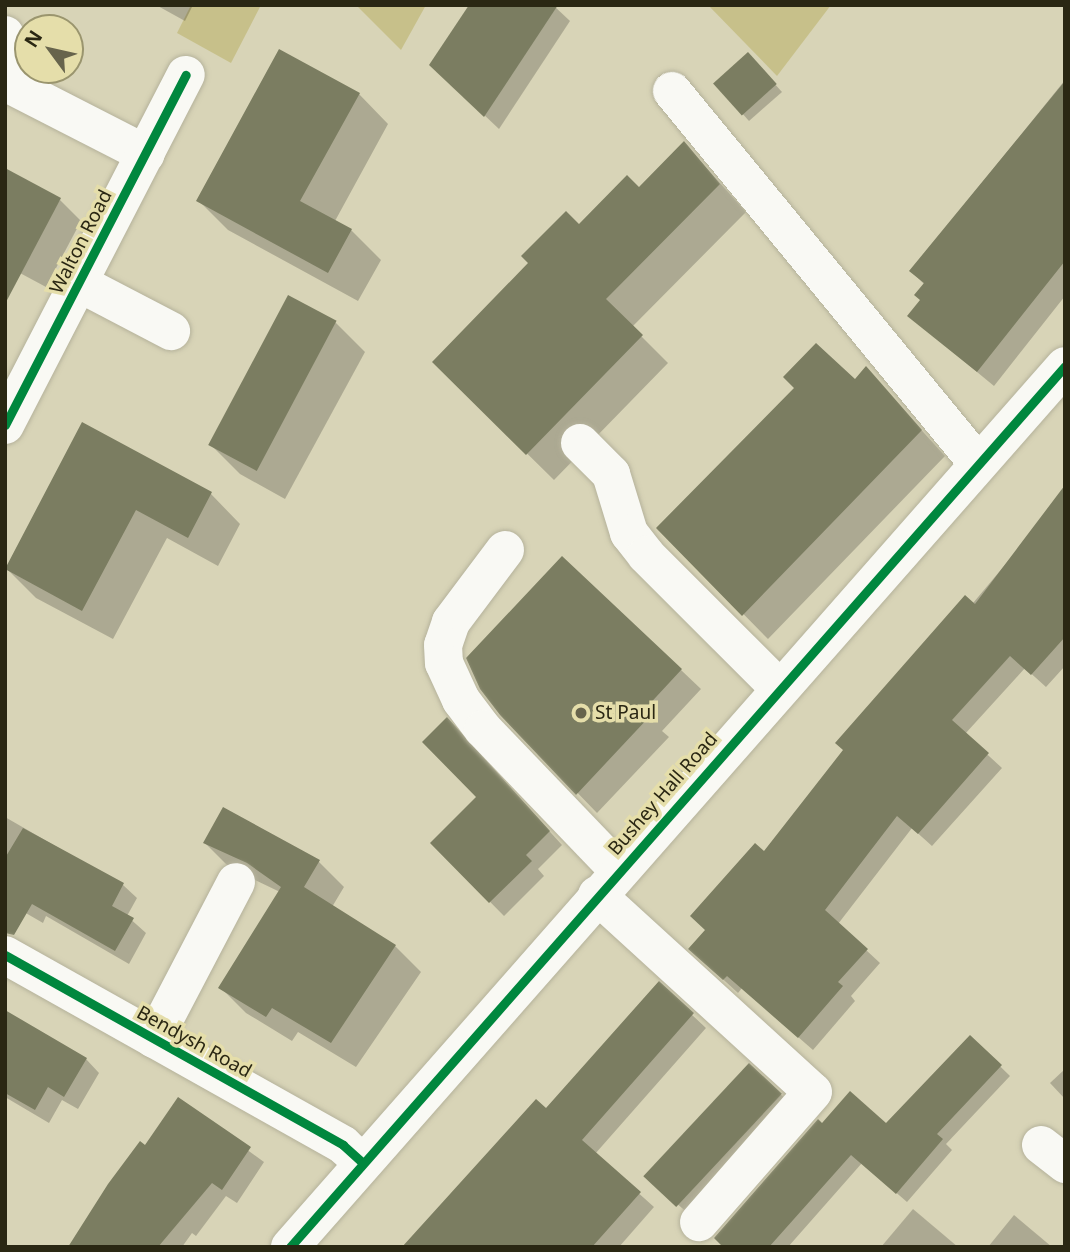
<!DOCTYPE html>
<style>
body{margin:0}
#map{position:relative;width:1070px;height:1252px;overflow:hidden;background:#d8d4b7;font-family:"Noto Sans",sans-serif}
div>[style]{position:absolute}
.green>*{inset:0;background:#c7c08a}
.shadow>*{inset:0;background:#0003}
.building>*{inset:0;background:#7b7d61;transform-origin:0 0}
.roads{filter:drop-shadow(0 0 2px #b5b29b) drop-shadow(0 0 2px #b5b29b)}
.minor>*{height:38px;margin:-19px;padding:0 19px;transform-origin:19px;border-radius:19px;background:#f9f9f4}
.cycleway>*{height:9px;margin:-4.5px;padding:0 4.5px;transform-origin:4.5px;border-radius:4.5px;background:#00873e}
.dots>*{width:19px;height:19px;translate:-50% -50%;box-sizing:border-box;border:4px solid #e5deaa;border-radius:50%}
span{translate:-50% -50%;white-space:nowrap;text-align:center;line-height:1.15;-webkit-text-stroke:7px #e5deaa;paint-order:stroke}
.street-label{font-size:19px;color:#2a2713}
.poi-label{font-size:19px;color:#2a2713}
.left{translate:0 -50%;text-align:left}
.frame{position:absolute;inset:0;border:7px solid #2a2713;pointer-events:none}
.north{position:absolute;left:14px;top:14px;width:70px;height:70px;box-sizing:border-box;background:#e5deaa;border:2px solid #9a956e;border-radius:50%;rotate:303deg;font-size:19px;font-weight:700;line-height:28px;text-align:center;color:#2a2713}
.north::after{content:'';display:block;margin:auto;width:24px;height:32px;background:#67644c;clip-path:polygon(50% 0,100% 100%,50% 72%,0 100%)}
</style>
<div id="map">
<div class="green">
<i style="clip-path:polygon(191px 5px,261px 5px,231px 63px,177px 33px)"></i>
<i style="clip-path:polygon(356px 5px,426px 5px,401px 50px)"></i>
<i style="clip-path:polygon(708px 5px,831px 5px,777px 76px)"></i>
</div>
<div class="shadow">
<i style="clip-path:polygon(156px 5px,193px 5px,185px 21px)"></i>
<i style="clip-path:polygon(553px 5px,570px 21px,499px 129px,445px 78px)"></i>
<i style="clip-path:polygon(754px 61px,782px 92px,749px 121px,716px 84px)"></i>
<i style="clip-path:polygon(1065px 80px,1065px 296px,994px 386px,909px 316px,921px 301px,925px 285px,911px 271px)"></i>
<i style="clip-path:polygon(359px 94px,388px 124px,335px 221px,351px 230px,381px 260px,358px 301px,228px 230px,198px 200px)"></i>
<i style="clip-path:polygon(684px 143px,746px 212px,632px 327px,668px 363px,554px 480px,434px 362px,579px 226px,639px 189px)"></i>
<i style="clip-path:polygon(60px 200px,81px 221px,46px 287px,5px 265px)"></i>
<i style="clip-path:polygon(335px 322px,365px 352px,285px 499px,240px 474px,210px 444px)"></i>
<i style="clip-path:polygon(866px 369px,945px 456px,768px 639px,659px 528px,855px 382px)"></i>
<i style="clip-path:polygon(83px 424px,211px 494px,240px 524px,218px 566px,167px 538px,113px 639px,36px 598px,6px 568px)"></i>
<i style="clip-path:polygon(1065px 493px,1065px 666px,1046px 687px,1025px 668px,965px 734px,1002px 768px,932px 846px,912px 828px,838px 924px,880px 963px,851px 996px,855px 1001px,813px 1050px,742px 988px,738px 993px,704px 962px,707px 931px,764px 853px)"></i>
<i style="clip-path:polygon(681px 670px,701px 689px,662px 731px,669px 737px,597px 813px,501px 714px)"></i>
<i style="clip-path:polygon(460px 733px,562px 845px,538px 869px,544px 876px,504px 916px,432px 843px,478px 797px)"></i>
<i style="clip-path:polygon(5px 817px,123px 885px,137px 898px,127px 916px,146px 933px,129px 964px,46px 916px,43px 923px,5px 901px)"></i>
<i style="clip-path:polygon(205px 843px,319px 862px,344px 887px,332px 907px,395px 946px,421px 972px,356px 1067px,298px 1032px,292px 1041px,246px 1013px,221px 988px,280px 892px,230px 868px)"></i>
<i style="clip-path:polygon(659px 984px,706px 1028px,595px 1154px,654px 1207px,619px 1247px,409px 1247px,546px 1110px)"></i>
<i style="clip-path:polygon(5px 1012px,86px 1059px,99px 1073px,78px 1109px,62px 1100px,49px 1123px,5px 1097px)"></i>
<i style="clip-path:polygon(970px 1037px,1010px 1076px,946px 1144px,952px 1150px,907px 1202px,862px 1163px,788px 1247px,725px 1247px,822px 1126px,886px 1126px)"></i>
<i style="clip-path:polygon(749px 1066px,788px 1101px,689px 1214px,655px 1185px)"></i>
<i style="clip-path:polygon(1065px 1069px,1065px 1099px,1050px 1083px)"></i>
<i style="clip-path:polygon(179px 1100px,264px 1162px,237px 1203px,226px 1196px,196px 1236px,192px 1233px,182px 1247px,69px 1247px)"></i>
<i style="clip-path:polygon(913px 1209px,958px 1247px,881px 1247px)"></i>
<i style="clip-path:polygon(1014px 1215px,1052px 1247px,988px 1247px)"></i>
</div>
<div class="building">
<i style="clip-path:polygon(469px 5px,558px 5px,484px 117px,429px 65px)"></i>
<i style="clip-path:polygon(279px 49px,360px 93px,300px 201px,352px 229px,328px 273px,196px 201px)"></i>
<i style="left:748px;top:52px;width:43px;height:47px;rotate:48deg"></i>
<i style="clip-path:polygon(1065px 81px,1065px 261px,977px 372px,907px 316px,920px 300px,914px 295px,924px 283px,909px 271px)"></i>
<i style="clip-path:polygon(684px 141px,720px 184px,606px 299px,643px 335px,526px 455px,432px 362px,528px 263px,521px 256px,566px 211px,579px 224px,627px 175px,639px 187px)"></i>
<i style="clip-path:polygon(5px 168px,61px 198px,5px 304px)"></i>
<i style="left:288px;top:295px;width:55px;height:170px;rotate:28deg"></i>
<i style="clip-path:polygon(816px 343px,855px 379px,866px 366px,922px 430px,742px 616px,656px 528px,794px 388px,783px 377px)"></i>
<i style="clip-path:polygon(82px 422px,212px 492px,188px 538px,136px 510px,82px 611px,5px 569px)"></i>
<i style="clip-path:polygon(1065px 485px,1065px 637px,1031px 675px,1010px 656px,952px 720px,989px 753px,918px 834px,897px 816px,825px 910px,868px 949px,838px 982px,843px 986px,798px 1038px,727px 976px,723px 980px,688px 949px,705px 930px,690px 916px,755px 843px,764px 851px,843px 750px,835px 743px,965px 595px,975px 604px)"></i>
<i style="clip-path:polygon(562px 556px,682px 669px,644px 710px,650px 716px,576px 795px,500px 715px,480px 689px,466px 658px)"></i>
<i style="clip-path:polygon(447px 717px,550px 831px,526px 855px,532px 861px,489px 903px,430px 843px,476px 797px,422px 742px)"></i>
<i style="clip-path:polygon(223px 807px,320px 860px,304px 887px,396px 945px,331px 1043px,272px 1008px,266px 1017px,218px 988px,281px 887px,247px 863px,203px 843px)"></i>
<i style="clip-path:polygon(23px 828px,124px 883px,112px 906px,134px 918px,115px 951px,32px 904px,14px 935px,5px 933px,5px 858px)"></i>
<i style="clip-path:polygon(659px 981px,694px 1013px,582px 1140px,641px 1192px,592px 1247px,402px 1247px,536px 1099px,546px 1108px)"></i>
<i style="clip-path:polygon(5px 1010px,87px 1058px,64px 1097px,48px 1087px,35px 1110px,5px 1093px)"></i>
<i style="clip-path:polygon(970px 1035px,1002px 1065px,937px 1134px,943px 1139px,896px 1194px,851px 1155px,769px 1247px,723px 1247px,714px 1238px,818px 1119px,822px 1123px,850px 1091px,886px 1123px)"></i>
<i style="left:749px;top:1063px;width:45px;height:155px;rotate:43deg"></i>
<i style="clip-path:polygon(178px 1097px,251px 1147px,222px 1190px,212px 1183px,158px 1247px,68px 1247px,108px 1184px,140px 1141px,145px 1145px)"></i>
</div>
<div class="roads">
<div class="minor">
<i style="left:5px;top:35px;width:49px;rotate:80.5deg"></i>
<i style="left:5px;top:82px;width:158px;rotate:27.1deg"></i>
<i style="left:672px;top:91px;width:482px;rotate:50.6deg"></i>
<i style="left:79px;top:283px;width:104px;rotate:27.6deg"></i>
<i style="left:5px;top:425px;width:394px;rotate:-62.7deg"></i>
<i style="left:580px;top:443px;width:44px;rotate:45deg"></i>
<i style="left:611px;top:474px;width:62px;rotate:73deg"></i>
<i style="left:629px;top:533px;width:28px;rotate:52deg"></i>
<i style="left:646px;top:555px;width:188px;rotate:45deg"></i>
<i style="left:505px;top:550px;width:90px;rotate:126.9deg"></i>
<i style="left:451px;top:622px;width:24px;rotate:109deg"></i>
<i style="left:443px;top:645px;width:18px;rotate:87deg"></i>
<i style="left:444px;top:663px;width:41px;rotate:65.3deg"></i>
<i style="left:461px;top:700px;width:36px;rotate:53deg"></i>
<i style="left:483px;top:729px;width:197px;rotate:46.2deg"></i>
<i style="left:597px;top:895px;width:292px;rotate:42.4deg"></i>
<i style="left:813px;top:1092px;width:173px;rotate:131.2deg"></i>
<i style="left:5px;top:955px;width:388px;rotate:29.3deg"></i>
<i style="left:343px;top:1145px;width:27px;rotate:42deg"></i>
<i style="left:154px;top:1039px;width:177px;rotate:-62.4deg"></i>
<i style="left:1041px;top:1145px;width:31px;rotate:38deg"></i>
<i style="left:290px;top:1247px;width:1173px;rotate:-48.66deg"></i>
</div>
</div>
<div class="cycleway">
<i style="left:5px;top:425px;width:394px;rotate:-62.7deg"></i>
<i style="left:5px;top:955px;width:388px;rotate:29.3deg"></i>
<i style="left:343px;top:1145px;width:27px;rotate:42deg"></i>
<i style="left:290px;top:1247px;width:1173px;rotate:-48.66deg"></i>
</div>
<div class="dots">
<i style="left:581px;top:713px;background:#67644c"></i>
</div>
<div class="street-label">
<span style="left:81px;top:242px;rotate:-63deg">Walton Road</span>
<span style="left:663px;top:794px;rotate:-49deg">Bushey Hall Road</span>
<span style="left:194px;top:1042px;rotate:29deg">Bendysh Road</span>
</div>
<div class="poi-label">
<span class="left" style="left:595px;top:713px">St Paul</span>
</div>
<div class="frame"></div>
<div class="north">N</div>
</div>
